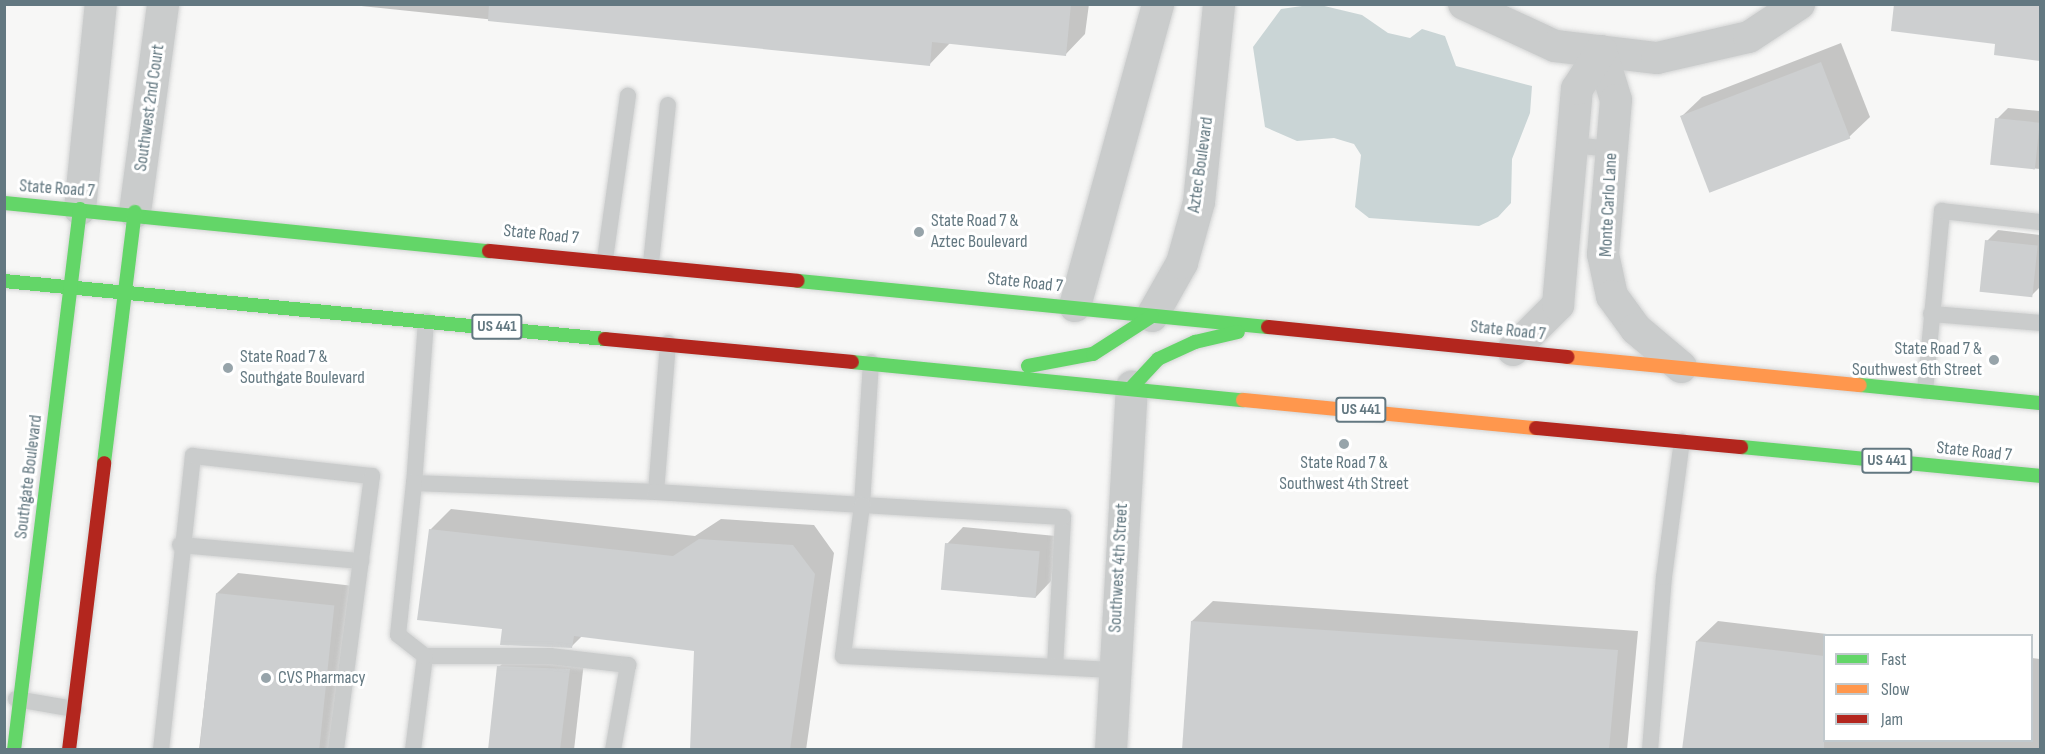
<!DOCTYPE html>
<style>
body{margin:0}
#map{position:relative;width:2045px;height:754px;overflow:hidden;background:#f7f7f6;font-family:"Sofia Sans Condensed",sans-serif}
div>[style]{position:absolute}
.water>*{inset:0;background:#cad5d6}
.shadow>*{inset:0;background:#0003}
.building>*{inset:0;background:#cdcfd0;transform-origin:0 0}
.roads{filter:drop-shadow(0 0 2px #d3d4d4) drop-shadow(0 0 2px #d3d4d4)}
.lane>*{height:16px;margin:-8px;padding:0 8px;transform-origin:8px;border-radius:8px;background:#cacccc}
.street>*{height:32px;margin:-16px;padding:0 16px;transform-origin:16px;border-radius:16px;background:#cacccc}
.fast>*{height:14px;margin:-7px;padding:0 7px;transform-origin:7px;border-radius:7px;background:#63d668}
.slow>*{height:14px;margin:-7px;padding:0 7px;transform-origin:7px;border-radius:7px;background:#ff974d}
.jam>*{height:14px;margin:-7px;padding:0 7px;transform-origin:7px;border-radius:7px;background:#b3261e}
.dots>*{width:16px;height:16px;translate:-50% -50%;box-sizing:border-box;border:3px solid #fff;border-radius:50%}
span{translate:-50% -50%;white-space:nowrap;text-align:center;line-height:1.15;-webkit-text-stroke:6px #fff;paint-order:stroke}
.shield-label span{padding:2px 4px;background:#fff;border:2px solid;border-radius:4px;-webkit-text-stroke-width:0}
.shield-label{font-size:16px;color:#637881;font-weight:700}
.street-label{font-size:18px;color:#637881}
.poi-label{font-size:18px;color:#637881}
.left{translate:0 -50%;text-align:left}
.right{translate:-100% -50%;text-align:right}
.frame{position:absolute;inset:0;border:6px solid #637881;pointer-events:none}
.legend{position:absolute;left:1823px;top:634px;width:210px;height:108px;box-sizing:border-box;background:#fff;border:2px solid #c1c9cd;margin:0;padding:8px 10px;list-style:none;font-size:18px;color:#637881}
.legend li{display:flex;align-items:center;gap:12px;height:30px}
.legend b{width:30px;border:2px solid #c1c9cd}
</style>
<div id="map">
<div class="water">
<i style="clip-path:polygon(1316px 4px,1362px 15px,1388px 33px,1410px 38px,1422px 29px,1445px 36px,1456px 66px,1532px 86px,1530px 113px,1512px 159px,1511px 203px,1498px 217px,1479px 226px,1369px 218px,1355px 207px,1361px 155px,1354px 144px,1334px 138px,1297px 141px,1265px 127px,1253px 47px,1281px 9px)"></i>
</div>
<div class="shadow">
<i style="clip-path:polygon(342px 4px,1089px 4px,1085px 34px,1065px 55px,950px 43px,929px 65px)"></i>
<i style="clip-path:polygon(1896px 4px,2040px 4px,2040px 60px,1995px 54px,1997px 43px)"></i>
<i style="clip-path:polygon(1841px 43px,1870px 117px,1849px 137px,1681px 117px,1702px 97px)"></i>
<i style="clip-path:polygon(2008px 108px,2040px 111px,2040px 169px,1992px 164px,1997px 119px)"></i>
<i style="clip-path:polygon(1998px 230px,2040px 235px,2040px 287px,2031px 296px,1987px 241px)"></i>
<i style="clip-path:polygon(451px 509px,695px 536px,721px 519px,814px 525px,834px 553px,806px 750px,691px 750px,696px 650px,582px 636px,572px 646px,503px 627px,430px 530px)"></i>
<i style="clip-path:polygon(963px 527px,1056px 536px,1051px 581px,1035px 598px,947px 544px)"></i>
<i style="clip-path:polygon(238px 573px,354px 586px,335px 750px,199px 750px,217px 593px)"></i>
<i style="clip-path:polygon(1213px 601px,1638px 631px,1627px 750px,1183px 750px,1192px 621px)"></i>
<i style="clip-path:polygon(1718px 621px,1844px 636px,1824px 636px,1824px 740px,2032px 740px,2032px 658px,2040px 659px,2040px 750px,1683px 750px,1697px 641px)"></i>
<i style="clip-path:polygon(515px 651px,585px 653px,574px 750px,490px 750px,499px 667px)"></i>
</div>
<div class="building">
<i style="clip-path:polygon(489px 4px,1071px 4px,1066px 56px,932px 42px,930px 66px,488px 21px)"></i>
<i style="clip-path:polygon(1894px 4px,2040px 4px,2040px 61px,1994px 55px,1995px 44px,1891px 31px)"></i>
<i style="left:1821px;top:62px;width:82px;height:151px;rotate:69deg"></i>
<i style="left:1995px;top:118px;width:45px;height:47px;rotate:6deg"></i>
<i style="left:1985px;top:240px;width:53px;height:52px;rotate:6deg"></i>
<i style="clip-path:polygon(429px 529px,673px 556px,699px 539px,793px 545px,815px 574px,790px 750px,690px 750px,694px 651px,574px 636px,572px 648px,500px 645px,502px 629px,417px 620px)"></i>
<i style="left:945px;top:543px;width:95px;height:47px;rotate:5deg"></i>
<i style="left:216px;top:593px;width:119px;height:158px;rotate:6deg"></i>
<i style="clip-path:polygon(1191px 621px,1618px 650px,1609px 750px,1182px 750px)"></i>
<i style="clip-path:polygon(1696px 641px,1824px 656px,1824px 750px,1682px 750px)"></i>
<i style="clip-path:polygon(497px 666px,570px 669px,560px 750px,488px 750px)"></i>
</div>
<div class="roads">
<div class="lane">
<i style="left:1572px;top:145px;width:40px;rotate:5.7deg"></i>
<i style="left:605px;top:259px;width:165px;rotate:-82deg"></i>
<i style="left:651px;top:263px;width:159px;rotate:-83.9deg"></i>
<i style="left:1931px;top:314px;width:109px;rotate:4.7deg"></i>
<i style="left:426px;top:321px;width:162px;rotate:94.2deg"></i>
<i style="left:414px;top:483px;width:242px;rotate:2.1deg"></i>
<i style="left:668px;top:343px;width:149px;rotate:94.6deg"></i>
<i style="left:656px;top:492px;width:206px;rotate:3.6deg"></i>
<i style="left:862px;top:505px;width:143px;rotate:-86.4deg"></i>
<i style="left:1925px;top:391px;width:181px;rotate:-84.6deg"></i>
<i style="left:1942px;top:211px;width:99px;rotate:6.4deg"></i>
<i style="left:180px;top:545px;width:182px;rotate:5.1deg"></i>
<i style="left:425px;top:656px;width:125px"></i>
<i style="left:550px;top:656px;width:79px;rotate:6.6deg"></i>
<i style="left:628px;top:665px;width:86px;rotate:100deg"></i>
<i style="left:1055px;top:667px;width:150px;rotate:-86.9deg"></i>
<i style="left:1063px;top:517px;width:201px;rotate:-176.6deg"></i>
<i style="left:862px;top:505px;width:152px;rotate:97.2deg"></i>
<i style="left:843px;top:656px;width:271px;rotate:3deg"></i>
<i style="left:16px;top:699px;width:59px;rotate:9.8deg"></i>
<i style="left:161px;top:750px;width:296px;rotate:-83.8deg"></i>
<i style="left:193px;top:456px;width:180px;rotate:6.4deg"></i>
<i style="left:372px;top:476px;width:276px;rotate:97.5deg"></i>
<i style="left:413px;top:750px;width:95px;rotate:-82.7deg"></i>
<i style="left:425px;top:656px;width:34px;rotate:-142deg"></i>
<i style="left:398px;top:635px;width:153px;rotate:-84deg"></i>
<i style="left:1650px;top:750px;width:174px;rotate:-85.4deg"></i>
<i style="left:1664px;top:577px;width:137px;rotate:-82.5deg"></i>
</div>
<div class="street">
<i style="left:1464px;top:4px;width:100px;rotate:24.8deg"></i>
<i style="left:1555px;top:46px;width:103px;rotate:6.7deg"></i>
<i style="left:1657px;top:58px;width:94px;rotate:-12.9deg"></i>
<i style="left:1749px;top:37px;width:60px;rotate:-33.4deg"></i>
<i style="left:1601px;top:51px;width:51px;rotate:73deg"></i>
<i style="left:1616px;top:100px;width:155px;rotate:94.8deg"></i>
<i style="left:1603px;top:254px;width:43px;rotate:77.9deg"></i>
<i style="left:1612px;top:296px;width:41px;rotate:54deg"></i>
<i style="left:1636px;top:329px;width:59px;rotate:40.2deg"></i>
<i style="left:80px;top:209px;width:206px;rotate:-84.2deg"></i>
<i style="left:135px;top:212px;width:210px;rotate:-82.3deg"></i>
<i style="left:1075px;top:306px;width:313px;rotate:-74.6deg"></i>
<i style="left:1152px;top:316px;width:61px;rotate:-60.5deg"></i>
<i style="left:1182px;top:263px;width:63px;rotate:-74.4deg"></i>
<i style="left:1199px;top:202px;width:199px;rotate:-84.2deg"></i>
<i style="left:1513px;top:350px;width:64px;rotate:-45deg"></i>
<i style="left:1558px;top:305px;width:217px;rotate:-85deg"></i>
<i style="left:1577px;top:89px;width:45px;rotate:-57.7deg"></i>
<i style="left:1111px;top:750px;width:364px;rotate:-86.7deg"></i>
</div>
<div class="fast">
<i style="left:4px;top:203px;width:487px;rotate:5.7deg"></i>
<i style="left:4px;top:281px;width:604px;rotate:5.51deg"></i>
<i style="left:798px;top:281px;width:472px;rotate:5.6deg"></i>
<i style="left:852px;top:362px;width:393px;rotate:5.6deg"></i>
<i style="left:1028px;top:366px;width:66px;rotate:-10.5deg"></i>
<i style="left:1093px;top:354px;width:70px;rotate:-32.8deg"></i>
<i style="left:1860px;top:385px;width:181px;rotate:5.7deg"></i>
<i style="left:1132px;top:387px;width:38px;rotate:-47deg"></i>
<i style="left:1158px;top:359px;width:41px;rotate:-24.7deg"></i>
<i style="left:1195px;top:342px;width:44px;rotate:-13.1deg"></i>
<i style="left:1741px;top:447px;width:300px;rotate:5.5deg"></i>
<i style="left:104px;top:463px;width:253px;rotate:-83deg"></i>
<i style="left:14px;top:750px;width:545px;rotate:-83.04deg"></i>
</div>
<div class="slow">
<i style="left:1567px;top:357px;width:294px;rotate:5.5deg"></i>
<i style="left:1243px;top:400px;width:294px;rotate:5.5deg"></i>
</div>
<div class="jam">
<i style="left:489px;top:251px;width:310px;rotate:5.5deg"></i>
<i style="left:1268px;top:327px;width:301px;rotate:5.7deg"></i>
<i style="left:605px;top:339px;width:248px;rotate:5.3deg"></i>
<i style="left:1536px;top:428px;width:206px;rotate:5.3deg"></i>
<i style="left:69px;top:750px;width:289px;rotate:-83deg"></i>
</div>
</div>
<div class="dots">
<i style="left:919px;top:232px;background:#97a4aa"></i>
<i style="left:1994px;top:360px;background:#97a4aa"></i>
<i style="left:228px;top:368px;background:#97a4aa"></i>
<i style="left:1344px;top:444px;background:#97a4aa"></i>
<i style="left:266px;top:678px;background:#97a4aa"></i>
</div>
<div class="shield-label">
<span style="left:497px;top:327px">US 441</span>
<span style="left:1361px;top:410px">US 441</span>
<span style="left:1887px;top:461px">US 441</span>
</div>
<div class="street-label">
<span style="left:150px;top:108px;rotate:-82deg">Southwest 2nd Court</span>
<span style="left:1201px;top:165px;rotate:-82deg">Aztec Boulevard</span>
<span style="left:57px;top:189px;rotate:4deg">State Road 7</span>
<span style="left:1609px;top:205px;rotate:-87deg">Monte Carlo Lane</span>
<span style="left:541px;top:235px;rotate:6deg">State Road 7</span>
<span style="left:1025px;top:283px;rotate:6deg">State Road 7</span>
<span style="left:1508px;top:331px;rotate:6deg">State Road 7</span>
<span style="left:1974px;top:452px;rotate:6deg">State Road 7</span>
<span style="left:29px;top:477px;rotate:-83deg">Southgate Boulevard</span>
<span style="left:1119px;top:568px;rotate:-87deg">Southwest 4th Street</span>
</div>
<div class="poi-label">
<span class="left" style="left:931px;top:232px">State Road 7 &amp;<br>Aztec Boulevard</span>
<span class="right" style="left:1982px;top:360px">State Road 7 &amp;<br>Southwest 6th Street</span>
<span class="left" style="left:240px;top:368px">State Road 7 &amp;<br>Southgate Boulevard</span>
<span style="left:1344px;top:474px">State Road 7 &amp;<br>Southwest 4th Street</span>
<span class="left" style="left:278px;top:678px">CVS Pharmacy</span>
</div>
<div class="frame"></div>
<ul class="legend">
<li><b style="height:8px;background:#63d668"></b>Fast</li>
<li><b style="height:8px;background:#ff974d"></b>Slow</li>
<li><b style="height:8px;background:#b3261e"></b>Jam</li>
</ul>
</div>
